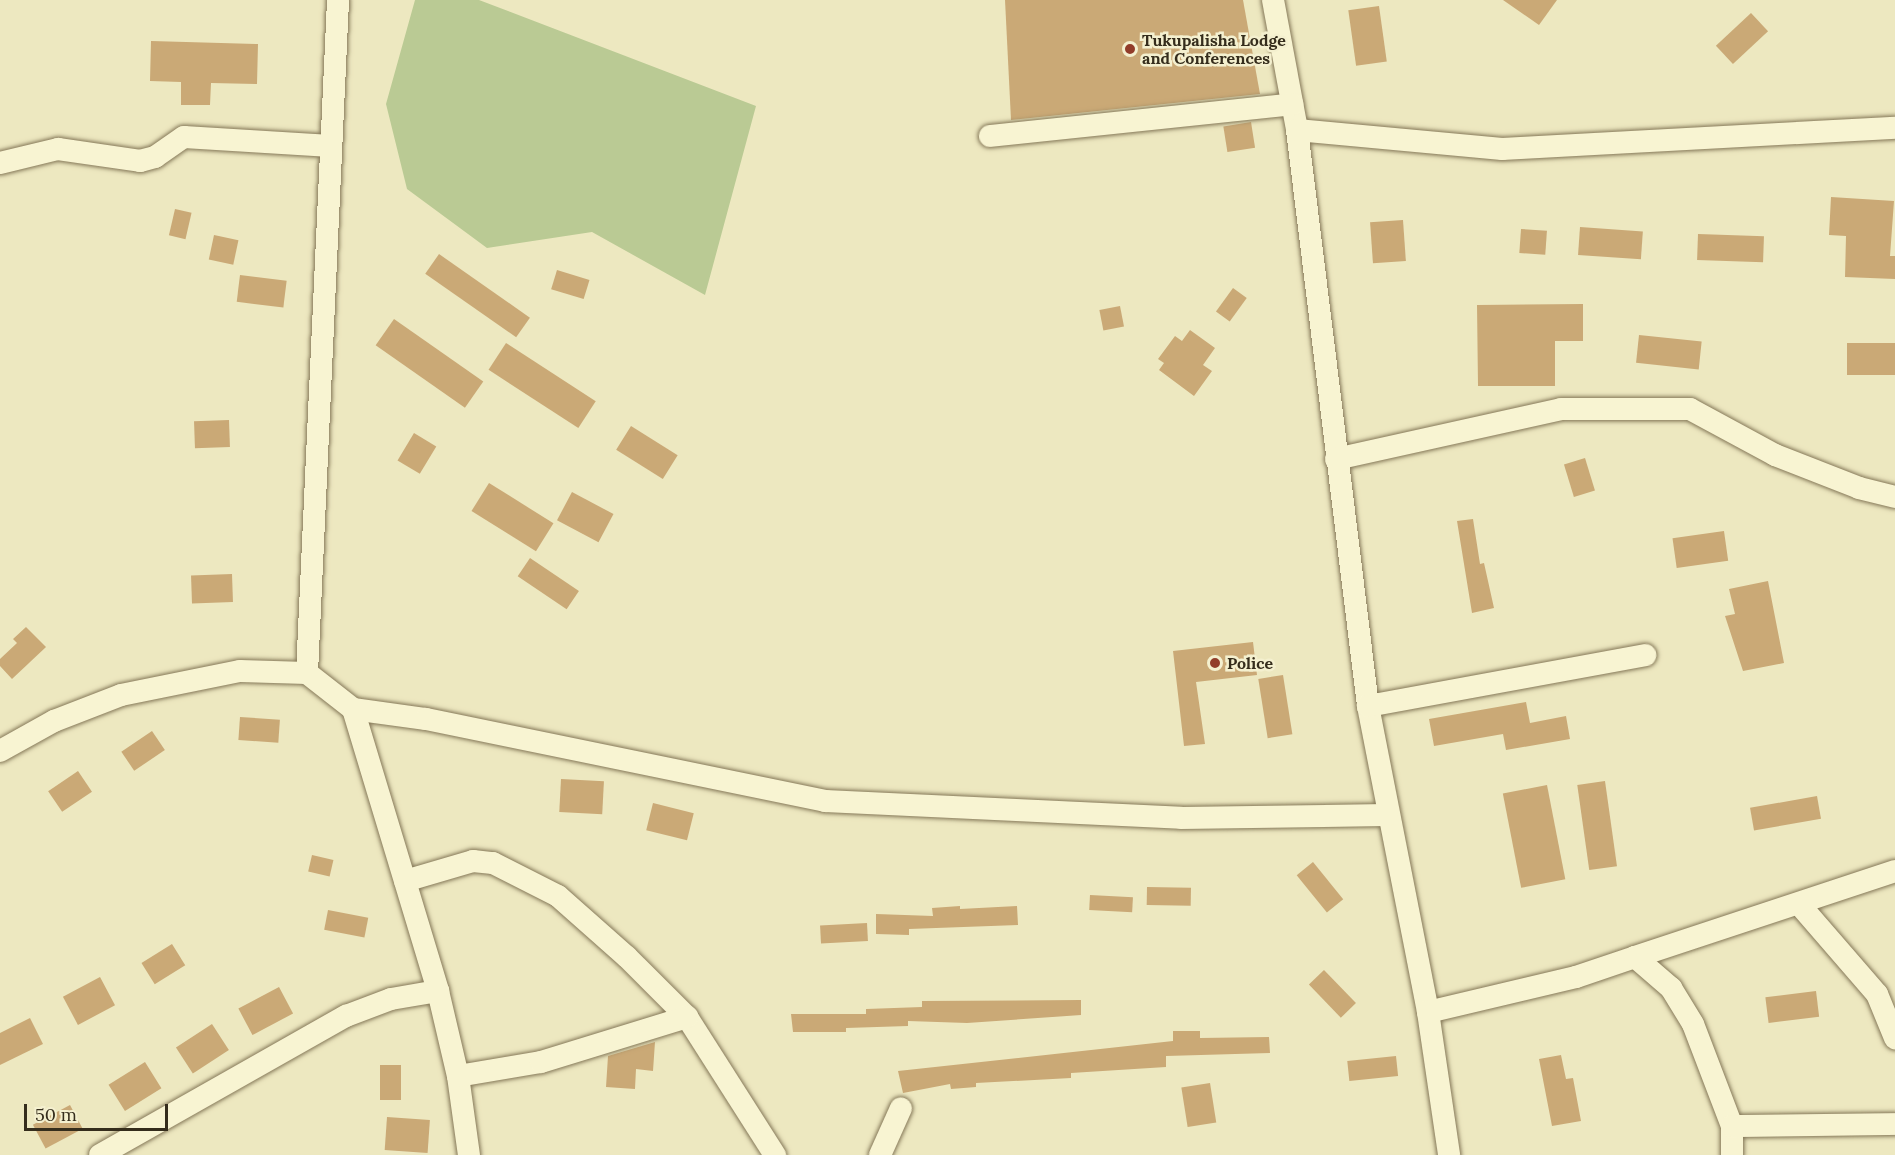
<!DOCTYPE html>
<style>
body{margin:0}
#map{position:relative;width:1895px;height:1155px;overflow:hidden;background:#ede8c0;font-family:Lora,serif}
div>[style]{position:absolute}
.green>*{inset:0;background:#baca94}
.building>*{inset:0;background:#caa976;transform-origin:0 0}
.roads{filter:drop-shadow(0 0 2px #857858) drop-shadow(0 0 2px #857858)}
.street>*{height:22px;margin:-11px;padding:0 11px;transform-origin:11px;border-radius:11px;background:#f8f4d2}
.dots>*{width:16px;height:16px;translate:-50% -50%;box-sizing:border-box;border:3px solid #f4f0cf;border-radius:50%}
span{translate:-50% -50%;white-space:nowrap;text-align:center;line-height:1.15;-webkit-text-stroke:5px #f4f0cf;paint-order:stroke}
.poi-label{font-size:16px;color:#352d1c;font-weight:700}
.left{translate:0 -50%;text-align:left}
.scale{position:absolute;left:24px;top:1104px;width:144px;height:27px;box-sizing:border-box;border:3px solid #352d1c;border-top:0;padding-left:8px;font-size:18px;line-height:21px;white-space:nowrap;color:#352d1c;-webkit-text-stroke:4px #f4f0cf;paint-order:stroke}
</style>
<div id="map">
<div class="green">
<i style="clip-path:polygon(415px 0,479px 0,756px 106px,705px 295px,592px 232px,487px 248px,407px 189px,386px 104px)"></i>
</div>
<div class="building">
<i style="clip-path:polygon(1005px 0,1243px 0,1260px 94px,1011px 120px)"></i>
<i style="clip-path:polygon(1503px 0,1557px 0,1539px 25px)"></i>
<i style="left:1379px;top:6px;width:56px;height:31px;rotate:82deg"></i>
<i style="left:1751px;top:13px;width:25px;height:48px;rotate:47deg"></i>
<i style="clip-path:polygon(151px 41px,258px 44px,257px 84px,211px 83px,210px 105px,181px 105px,181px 82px,150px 81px)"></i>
<i style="left:1251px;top:122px;width:26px;height:28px;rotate:81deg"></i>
<i style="clip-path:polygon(1831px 197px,1894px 201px,1890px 256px,1895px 256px,1895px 279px,1845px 277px,1846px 236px,1829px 235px)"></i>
<i style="left:175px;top:209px;width:17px;height:27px;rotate:13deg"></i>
<i style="left:1403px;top:220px;width:41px;height:33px;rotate:86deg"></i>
<i style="left:1580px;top:227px;width:63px;height:28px;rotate:4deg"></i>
<i style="left:1521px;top:229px;width:26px;height:24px;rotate:4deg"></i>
<i style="left:1698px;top:234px;width:66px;height:26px;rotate:2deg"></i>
<i style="left:214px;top:235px;width:25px;height:25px;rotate:12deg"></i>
<i style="left:439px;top:254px;width:111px;height:24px;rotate:35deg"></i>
<i style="left:557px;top:270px;width:34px;height:20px;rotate:17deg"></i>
<i style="left:240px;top:275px;width:47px;height:27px;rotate:7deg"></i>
<i style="left:1233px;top:288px;width:17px;height:29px;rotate:36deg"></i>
<i style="clip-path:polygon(1583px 304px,1583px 341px,1555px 341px,1555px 386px,1478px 386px,1477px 305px)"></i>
<i style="left:1120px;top:306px;width:21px;height:21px;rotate:79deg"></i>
<i style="left:394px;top:319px;width:109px;height:32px;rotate:35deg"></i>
<i style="clip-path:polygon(1190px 330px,1215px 348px,1203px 365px,1212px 371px,1194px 396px,1159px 370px,1164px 363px,1158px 359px,1175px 336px,1182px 341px)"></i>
<i style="left:1639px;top:335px;width:63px;height:28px;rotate:6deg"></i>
<i style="left:506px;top:343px;width:107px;height:32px;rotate:33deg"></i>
<i style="left:1847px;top:343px;width:48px;height:32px"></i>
<i style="left:229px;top:420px;width:27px;height:35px;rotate:88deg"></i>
<i style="left:631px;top:426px;width:55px;height:28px;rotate:32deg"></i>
<i style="left:414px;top:433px;width:26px;height:32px;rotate:31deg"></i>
<i style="left:1585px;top:458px;width:34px;height:22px;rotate:73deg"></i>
<i style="left:489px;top:483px;width:76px;height:33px;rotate:32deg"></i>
<i style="left:572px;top:492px;width:47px;height:32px;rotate:28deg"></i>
<i style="clip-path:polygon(1473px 519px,1480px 564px,1484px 563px,1494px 608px,1472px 613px,1457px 521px)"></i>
<i style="left:1724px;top:531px;width:30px;height:52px;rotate:82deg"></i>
<i style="left:530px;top:558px;width:59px;height:22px;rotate:34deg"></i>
<i style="left:232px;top:574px;width:28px;height:41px;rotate:88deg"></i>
<i style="clip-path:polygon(1768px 581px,1784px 663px,1743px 671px,1725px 616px,1735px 614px,1729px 589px)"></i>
<i style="clip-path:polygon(26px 627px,46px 647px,12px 679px,0 666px,0 659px,17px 643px,13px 639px)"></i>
<i style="clip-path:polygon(1253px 642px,1257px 675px,1196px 682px,1205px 744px,1184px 746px,1173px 651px)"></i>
<i style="left:1283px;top:675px;width:60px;height:25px;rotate:81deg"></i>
<i style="clip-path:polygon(1526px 702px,1530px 723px,1566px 716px,1570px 739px,1506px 750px,1503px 734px,1434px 746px,1429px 719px)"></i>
<i style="left:240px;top:717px;width:40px;height:23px;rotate:4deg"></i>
<i style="left:152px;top:731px;width:23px;height:37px;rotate:56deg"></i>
<i style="left:78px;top:771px;width:25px;height:36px;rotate:56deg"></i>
<i style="left:561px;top:779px;width:43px;height:33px;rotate:3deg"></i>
<i style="left:1605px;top:781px;width:86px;height:28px;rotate:82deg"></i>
<i style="left:1547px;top:785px;width:96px;height:45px;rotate:79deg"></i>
<i style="left:1817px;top:796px;width:23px;height:68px;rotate:80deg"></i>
<i style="left:653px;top:803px;width:42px;height:28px;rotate:14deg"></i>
<i style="left:312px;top:855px;width:22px;height:17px;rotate:13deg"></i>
<i style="left:1313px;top:862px;width:48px;height:21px;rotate:51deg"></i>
<i style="left:1147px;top:887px;width:44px;height:18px;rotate:1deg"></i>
<i style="left:1090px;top:895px;width:43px;height:15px;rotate:3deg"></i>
<i style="clip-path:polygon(960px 906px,960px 909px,1017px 906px,1018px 925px,909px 929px,909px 935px,876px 934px,876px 914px,933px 916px,932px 908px)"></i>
<i style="left:328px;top:910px;width:41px;height:20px;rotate:11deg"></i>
<i style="left:867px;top:923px;width:18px;height:47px;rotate:87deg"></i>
<i style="left:172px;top:944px;width:25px;height:36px;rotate:58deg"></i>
<i style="left:1324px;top:970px;width:46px;height:21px;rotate:46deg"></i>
<i style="left:100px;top:977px;width:32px;height:42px;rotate:62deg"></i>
<i style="left:279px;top:987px;width:30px;height:46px;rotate:62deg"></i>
<i style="left:1816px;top:991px;width:26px;height:51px;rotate:83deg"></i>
<i style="clip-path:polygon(1081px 1000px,1081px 1015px,967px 1023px,908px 1021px,908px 1026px,846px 1028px,846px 1032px,793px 1032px,791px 1014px,866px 1014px,866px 1009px,922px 1007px,922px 1001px)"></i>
<i style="clip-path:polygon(30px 1018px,43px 1044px,0 1065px,0 1033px)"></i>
<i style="left:212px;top:1024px;width:31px;height:43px;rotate:57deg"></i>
<i style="clip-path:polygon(1173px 1031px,1200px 1031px,1200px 1038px,1269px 1037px,1270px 1053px,1166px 1056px,1166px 1067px,1071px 1073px,1071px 1078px,976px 1083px,976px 1087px,951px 1089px,950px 1084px,903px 1093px,898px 1071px,1173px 1041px)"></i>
<i style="clip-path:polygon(655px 1042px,653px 1071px,636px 1069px,635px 1089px,606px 1087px,608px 1056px)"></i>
<i style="clip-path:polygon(1561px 1055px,1566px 1079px,1573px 1078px,1581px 1121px,1552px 1126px,1539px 1059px)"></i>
<i style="left:1396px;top:1056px;width:20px;height:49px;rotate:84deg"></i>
<i style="left:145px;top:1062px;width:31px;height:43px;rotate:58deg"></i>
<i style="left:380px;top:1065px;width:21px;height:35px"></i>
<i style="left:1210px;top:1083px;width:40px;height:29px;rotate:81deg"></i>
<i style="left:70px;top:1105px;width:27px;height:42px;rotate:62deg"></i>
<i style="left:387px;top:1117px;width:43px;height:33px;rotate:4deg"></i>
</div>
<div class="roads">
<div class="street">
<i style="left:1273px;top:0;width:132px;rotate:79.5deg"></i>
<i style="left:1297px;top:130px;width:580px;rotate:82.97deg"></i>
<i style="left:1368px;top:706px;width:312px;rotate:78.9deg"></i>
<i style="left:1428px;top:1012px;width:145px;rotate:81.6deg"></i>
<i style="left:1297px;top:130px;width:206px;rotate:5.3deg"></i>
<i style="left:1502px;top:149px;width:394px;rotate:-3.1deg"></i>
<i style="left:990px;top:136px;width:304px;rotate:-6deg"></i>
<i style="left:0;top:163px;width:60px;rotate:-13.6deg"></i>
<i style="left:58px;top:149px;width:83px;rotate:8.3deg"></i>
<i style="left:140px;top:161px;width:16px;rotate:-15deg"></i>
<i style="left:155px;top:157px;width:35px;rotate:-35deg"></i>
<i style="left:184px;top:137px;width:147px;rotate:3.5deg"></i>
<i style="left:1336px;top:459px;width:230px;rotate:-12.5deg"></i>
<i style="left:1561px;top:409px;width:129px"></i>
<i style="left:1690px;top:409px;width:97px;rotate:28.4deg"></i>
<i style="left:1775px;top:455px;width:90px;rotate:21.4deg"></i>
<i style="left:1859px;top:488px;width:37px;rotate:14deg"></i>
<i style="left:307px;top:673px;width:674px;rotate:-87.36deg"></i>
<i style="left:1368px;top:706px;width:282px;rotate:-10.4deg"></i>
<i style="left:353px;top:709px;width:295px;rotate:73.2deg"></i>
<i style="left:438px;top:991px;width:87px;rotate:76.8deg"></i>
<i style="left:458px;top:1076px;width:80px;rotate:82.1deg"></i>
<i style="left:0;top:751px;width:62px;rotate:-29.1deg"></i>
<i style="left:54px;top:721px;width:72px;rotate:-21.2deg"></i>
<i style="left:121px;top:695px;width:121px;rotate:-11.4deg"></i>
<i style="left:240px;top:671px;width:67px;rotate:1.7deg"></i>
<i style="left:307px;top:673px;width:58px;rotate:38deg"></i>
<i style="left:353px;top:709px;width:74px;rotate:7.8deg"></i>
<i style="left:426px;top:719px;width:407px;rotate:11.6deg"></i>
<i style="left:825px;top:801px;width:356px;rotate:2.7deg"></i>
<i style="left:1181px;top:818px;width:206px;rotate:-0.8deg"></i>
<i style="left:405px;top:881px;width:71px;rotate:-16.4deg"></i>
<i style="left:473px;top:861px;width:20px;rotate:6deg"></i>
<i style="left:493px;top:863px;width:73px;rotate:26.9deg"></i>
<i style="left:558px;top:896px;width:92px;rotate:41.5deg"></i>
<i style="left:627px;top:957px;width:85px;rotate:45deg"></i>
<i style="left:687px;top:1017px;width:164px;rotate:57.5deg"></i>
<i style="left:1799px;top:904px;width:119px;rotate:49.1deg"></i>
<i style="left:1877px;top:994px;width:48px;rotate:67.8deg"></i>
<i style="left:1635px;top:957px;width:274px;rotate:-18.3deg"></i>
<i style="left:1428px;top:1012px;width:152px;rotate:-13.3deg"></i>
<i style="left:1576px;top:977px;width:62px;rotate:-18.7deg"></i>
<i style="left:1635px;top:957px;width:48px;rotate:40.7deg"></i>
<i style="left:1671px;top:988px;width:42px;rotate:58.6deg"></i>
<i style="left:1693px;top:1024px;width:109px;rotate:69.1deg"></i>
<i style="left:1732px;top:1126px;width:29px;rotate:90deg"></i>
<i style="left:458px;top:1076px;width:84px;rotate:-9.6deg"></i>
<i style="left:541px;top:1062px;width:153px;rotate:-17.1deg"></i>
<i style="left:1732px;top:1126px;width:163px;rotate:-0.7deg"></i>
<i style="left:100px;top:1155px;width:283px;rotate:-29.5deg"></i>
<i style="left:346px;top:1016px;width:48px;rotate:-20.7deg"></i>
<i style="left:391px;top:999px;width:48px;rotate:-9.7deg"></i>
<i style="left:880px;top:1155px;width:51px;rotate:-65.9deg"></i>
</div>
</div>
<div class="dots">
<i style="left:1130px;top:49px;background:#923d2a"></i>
<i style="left:1215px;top:663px;background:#923d2a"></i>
</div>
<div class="poi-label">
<span class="left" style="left:1142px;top:49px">Tukupalisha Lodge<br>and Conferences</span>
<span class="left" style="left:1227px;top:663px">Police</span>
</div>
<div class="scale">50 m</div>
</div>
